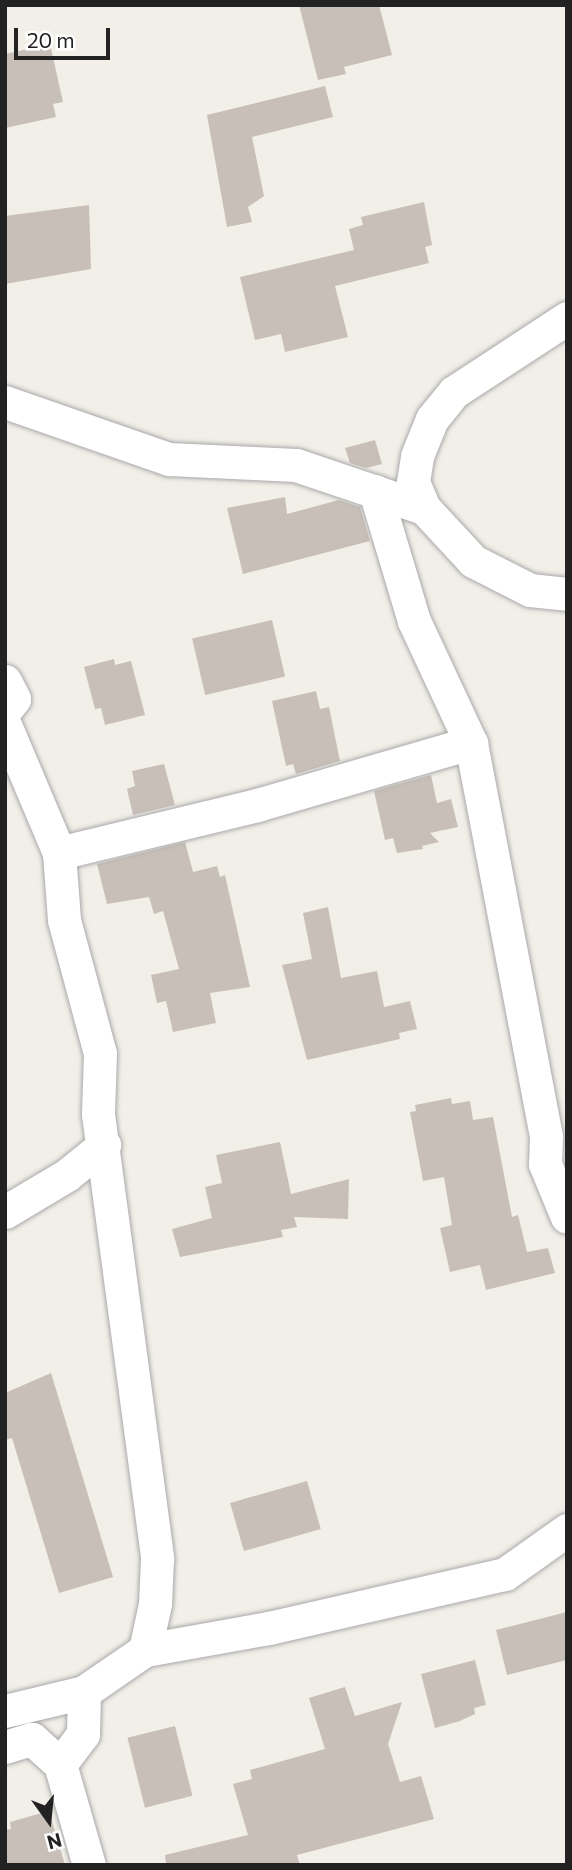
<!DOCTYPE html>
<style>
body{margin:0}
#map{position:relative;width:572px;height:1870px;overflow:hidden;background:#f2efe9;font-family:Commissioner,sans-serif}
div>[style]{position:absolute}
.building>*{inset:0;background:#c7bfb8;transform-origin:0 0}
.roads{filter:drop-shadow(0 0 2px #a9a9a9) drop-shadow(0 0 2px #a9a9a9)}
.minor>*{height:33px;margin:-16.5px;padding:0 16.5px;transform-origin:16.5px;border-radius:16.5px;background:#fff}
span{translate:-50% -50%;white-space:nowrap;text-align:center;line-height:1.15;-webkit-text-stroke:6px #fff;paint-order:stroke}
.frame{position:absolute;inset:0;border:7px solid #222;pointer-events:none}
.north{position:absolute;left:14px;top:1786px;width:70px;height:70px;-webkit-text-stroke:5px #fff;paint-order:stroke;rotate:165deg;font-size:19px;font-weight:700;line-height:28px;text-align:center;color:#222}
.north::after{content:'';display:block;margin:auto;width:24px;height:32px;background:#222;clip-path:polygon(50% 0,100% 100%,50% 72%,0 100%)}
.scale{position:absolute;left:14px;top:28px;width:96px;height:32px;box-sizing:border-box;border:4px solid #222;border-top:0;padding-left:9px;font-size:21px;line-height:24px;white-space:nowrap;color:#222;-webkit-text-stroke:5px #fff;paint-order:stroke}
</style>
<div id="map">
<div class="building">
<i style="clip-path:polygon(299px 5px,379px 5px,392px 55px,344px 67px,346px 74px,318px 80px)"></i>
<i style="clip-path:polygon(50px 44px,63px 102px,53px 104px,56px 117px,5px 128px,5px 54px)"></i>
<i style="clip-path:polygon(325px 86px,333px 117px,252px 137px,264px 196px,248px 207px,252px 222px,227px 227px,207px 115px)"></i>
<i style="clip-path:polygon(424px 202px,432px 245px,425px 247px,429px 263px,335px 286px,348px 337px,285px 352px,281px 334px,255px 340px,240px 277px,354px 250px,349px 229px,363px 225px,361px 217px)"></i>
<i style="clip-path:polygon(89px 205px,91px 269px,5px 284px,5px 216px)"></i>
<i style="clip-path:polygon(375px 440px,382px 464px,366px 468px,350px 463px,345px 448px)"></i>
<i style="clip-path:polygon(285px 497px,287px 514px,339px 500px,360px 507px,370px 541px,243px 574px,227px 508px)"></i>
<i style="left:272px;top:620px;width:58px;height:82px;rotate:77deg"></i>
<i style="clip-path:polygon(114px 659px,115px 665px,131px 661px,145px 715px,105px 725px,101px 708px,95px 709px,84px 667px)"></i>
<i style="clip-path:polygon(316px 691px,320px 709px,329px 707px,340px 761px,296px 774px,293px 764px,286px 766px,272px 701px)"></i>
<i style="clip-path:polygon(164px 764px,175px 805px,133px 815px,127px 789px,135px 786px,132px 771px)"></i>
<i style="clip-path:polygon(431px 775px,437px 803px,451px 799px,458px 827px,430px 833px,439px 842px,422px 846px,423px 849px,397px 853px,393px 838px,385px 840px,374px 791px)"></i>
<i style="clip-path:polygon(185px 842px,193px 872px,217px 866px,220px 877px,225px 875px,250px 987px,210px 993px,216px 1023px,173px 1032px,166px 1001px,157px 1003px,151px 975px,179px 969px,163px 911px,154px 914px,149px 897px,107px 904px,97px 864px)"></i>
<i style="clip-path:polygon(328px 907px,341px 978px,377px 971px,384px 1007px,410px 1001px,417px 1029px,399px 1033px,400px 1039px,307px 1060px,282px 965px,312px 959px,303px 913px)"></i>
<i style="clip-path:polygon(451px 1098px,452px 1104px,470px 1101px,473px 1120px,493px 1117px,512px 1217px,518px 1215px,527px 1252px,548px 1248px,555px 1273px,486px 1290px,480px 1265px,450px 1272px,440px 1228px,452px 1225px,444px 1177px,423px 1181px,410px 1112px,416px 1111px,415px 1105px)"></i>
<i style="clip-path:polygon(280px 1142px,291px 1194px,349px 1179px,348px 1219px,294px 1217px,297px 1227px,281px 1230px,283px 1237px,180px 1257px,172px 1229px,212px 1218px,205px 1187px,222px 1183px,216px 1155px)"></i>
<i style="clip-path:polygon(51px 1373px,113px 1577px,59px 1593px,12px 1438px,5px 1440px,5px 1393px)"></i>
<i style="left:307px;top:1481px;width:50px;height:80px;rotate:74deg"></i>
<i style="clip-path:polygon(567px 1612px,567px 1660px,507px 1675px,496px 1630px)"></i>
<i style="clip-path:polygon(475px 1660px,486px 1705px,474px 1708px,475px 1714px,460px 1721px,435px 1728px,421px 1674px)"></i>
<i style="clip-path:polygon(345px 1687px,355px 1716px,402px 1702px,388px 1744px,400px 1782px,421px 1776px,434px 1819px,297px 1855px,300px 1865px,166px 1864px,165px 1855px,248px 1835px,233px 1784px,252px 1779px,250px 1770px,325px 1749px,309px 1698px)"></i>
<i style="left:175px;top:1726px;width:72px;height:49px;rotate:76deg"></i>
<i style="clip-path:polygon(49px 1811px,65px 1865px,5px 1865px,5px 1830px,11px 1829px,10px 1822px)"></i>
</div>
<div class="roads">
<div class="minor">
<i style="left:5px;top:402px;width:174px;rotate:19.2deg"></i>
<i style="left:169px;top:459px;width:127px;rotate:2.7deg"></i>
<i style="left:296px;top:465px;width:135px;rotate:18.6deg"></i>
<i style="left:424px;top:508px;width:72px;rotate:47.2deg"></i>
<i style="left:473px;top:561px;width:64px;rotate:27deg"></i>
<i style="left:530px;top:590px;width:37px;rotate:6deg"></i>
<i style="left:375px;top:491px;width:136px;rotate:73.3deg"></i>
<i style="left:414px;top:621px;width:135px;rotate:65deg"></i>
<i style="left:471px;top:743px;width:401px;rotate:79.2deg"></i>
<i style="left:546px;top:1137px;width:27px;rotate:92deg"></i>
<i style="left:545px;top:1164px;width:57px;rotate:67.5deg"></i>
<i style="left:424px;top:508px;width:28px;rotate:-113deg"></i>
<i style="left:413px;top:482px;width:26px;rotate:-81deg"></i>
<i style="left:417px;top:456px;width:40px;rotate:-68deg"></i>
<i style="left:432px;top:419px;width:35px;rotate:-51deg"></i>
<i style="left:454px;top:392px;width:135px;rotate:-33.2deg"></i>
<i style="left:5px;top:681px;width:20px;rotate:63deg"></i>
<i style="left:14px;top:699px;width:14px;rotate:129deg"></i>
<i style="left:5px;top:725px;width:139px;rotate:67.1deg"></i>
<i style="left:59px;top:853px;width:67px;rotate:85.7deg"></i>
<i style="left:64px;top:920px;width:138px;rotate:74.9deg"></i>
<i style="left:100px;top:1053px;width:61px;rotate:91.9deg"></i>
<i style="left:98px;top:1114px;width:449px;rotate:82.4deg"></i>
<i style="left:157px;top:1559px;width:45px;rotate:92.5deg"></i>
<i style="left:155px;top:1604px;width:47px;rotate:102.3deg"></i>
<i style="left:145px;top:1650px;width:74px;rotate:145.5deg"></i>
<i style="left:84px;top:1692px;width:42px;rotate:91.4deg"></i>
<i style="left:83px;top:1734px;width:38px;rotate:127deg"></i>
<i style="left:60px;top:1764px;width:105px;rotate:74deg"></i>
<i style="left:59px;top:853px;width:204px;rotate:-13.6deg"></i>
<i style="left:257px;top:805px;width:223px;rotate:-16.2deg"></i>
<i style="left:5px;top:1212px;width:72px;rotate:-30.8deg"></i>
<i style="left:67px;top:1175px;width:48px;rotate:-39deg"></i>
<i style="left:145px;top:1650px;width:126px;rotate:-10.1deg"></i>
<i style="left:269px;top:1628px;width:242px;rotate:-12.9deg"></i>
<i style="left:505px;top:1574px;width:76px;rotate:-35.4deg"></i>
<i style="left:5px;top:1711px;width:81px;rotate:-13.5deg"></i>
<i style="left:5px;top:1747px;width:28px;rotate:-17deg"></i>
<i style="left:32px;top:1739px;width:38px;rotate:42deg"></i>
</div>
</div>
<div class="frame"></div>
<div class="north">N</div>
<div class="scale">20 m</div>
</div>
